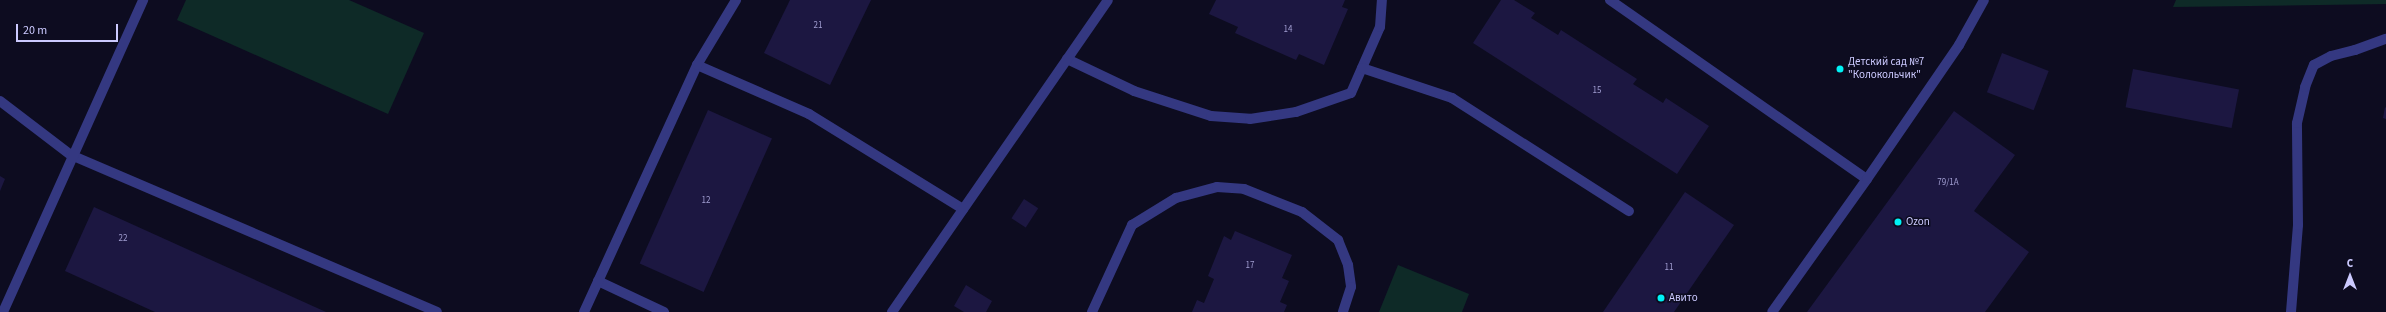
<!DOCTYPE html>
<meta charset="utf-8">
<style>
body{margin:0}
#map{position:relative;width:2386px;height:312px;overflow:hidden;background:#0d0c20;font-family:"Source Sans 3",sans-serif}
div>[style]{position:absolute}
.green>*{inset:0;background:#0e2a27}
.building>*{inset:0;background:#1c1741;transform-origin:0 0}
.service>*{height:10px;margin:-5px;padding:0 5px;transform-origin:5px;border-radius:5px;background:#343881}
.minor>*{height:10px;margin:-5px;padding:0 5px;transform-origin:5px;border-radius:5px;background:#343881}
.dots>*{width:11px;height:11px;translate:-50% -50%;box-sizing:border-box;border:2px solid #0d0c20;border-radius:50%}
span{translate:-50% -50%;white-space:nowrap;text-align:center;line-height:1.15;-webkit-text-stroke:3px #0d0c20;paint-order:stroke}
.number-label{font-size:9px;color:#a09dd0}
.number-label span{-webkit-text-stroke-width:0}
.poi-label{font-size:11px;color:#cccaff}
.left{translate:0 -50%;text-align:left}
.north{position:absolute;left:2330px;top:256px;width:40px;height:40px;-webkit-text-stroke:3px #0d0c20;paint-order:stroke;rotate:0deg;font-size:11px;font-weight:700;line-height:16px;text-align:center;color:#cccaff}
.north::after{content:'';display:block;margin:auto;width:14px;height:18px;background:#cccaff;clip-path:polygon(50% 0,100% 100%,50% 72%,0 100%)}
.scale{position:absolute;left:16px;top:24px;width:102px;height:18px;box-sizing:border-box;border:2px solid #cccaff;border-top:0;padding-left:5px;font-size:12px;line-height:14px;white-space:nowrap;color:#cccaff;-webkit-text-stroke:3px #0d0c20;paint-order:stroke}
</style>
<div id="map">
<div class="green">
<i style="clip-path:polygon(186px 0,349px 0,424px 33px,388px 114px,177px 20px)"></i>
<i style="clip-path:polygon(2176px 0,2386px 0,2386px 4px,2173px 7px)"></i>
<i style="clip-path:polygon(1398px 265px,1469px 294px,1462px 312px,1379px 312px)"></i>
</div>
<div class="building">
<i style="clip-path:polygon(790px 0,871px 0,830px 85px,764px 53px)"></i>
<i style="clip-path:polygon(1216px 0,1345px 0,1342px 7px,1348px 9px,1324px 65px,1299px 54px,1296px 60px,1235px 33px,1238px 27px,1209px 14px)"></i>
<i style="clip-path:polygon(1501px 0,1514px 0,1535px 13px,1531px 18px,1558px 35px,1561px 30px,1637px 79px,1633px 84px,1663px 103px,1666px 98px,1709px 126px,1677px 174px,1473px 43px)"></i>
<i style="left:2002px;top:53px;width:50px;height:42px;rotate:21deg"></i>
<i style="left:2133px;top:69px;width:108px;height:39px;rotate:11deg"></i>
<i style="clip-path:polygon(2385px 107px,2386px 108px,2386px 119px,2383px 118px)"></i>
<i style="left:708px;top:110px;width:70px;height:168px;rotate:24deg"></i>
<i style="clip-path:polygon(1954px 111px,2015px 155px,1974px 211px,2029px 252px,1985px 312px,1807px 312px)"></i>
<i style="clip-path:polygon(0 176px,5px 179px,0 191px)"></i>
<i style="clip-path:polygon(1685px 192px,1734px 225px,1674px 312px,1603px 312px)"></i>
<i style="left:1024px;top:199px;width:17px;height:23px;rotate:33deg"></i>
<i style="clip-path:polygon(94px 207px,326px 312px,155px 312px,65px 271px)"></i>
<i style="clip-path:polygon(1235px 231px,1292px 255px,1282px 278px,1289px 281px,1280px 302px,1287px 305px,1284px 312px,1192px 312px,1197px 300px,1204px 303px,1214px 279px,1208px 276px,1224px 236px,1231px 240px)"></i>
<i style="clip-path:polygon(966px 285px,992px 301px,986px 312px,964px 312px,954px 306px)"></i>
</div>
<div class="service">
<i style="left:1610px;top:0;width:313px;rotate:34.9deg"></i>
<i style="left:1867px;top:179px;width:163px;rotate:125.5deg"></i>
<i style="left:1067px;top:59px;width:74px;rotate:25.5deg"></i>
<i style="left:1134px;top:91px;width:81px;rotate:18deg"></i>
<i style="left:1211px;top:116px;width:39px;rotate:4deg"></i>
<i style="left:1250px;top:119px;width:47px;rotate:-8.7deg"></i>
<i style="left:1296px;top:112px;width:58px;rotate:-19.1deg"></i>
<i style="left:1351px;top:93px;width:72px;rotate:-66.3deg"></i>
<i style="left:1380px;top:27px;width:27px;rotate:-86deg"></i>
<i style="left:697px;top:65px;width:122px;rotate:23.6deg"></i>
<i style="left:809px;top:114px;width:181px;rotate:31.7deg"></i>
<i style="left:1362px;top:68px;width:95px;rotate:18.4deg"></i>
<i style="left:1452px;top:98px;width:210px;rotate:32.6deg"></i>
<i style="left:0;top:101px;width:89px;rotate:37.3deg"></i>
<i style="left:71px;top:155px;width:398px;rotate:23.2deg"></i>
<i style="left:1867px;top:179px;width:163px;rotate:-55.5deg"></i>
<i style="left:1959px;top:45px;width:51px;rotate:-60.9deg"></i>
<i style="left:598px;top:281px;width:73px;rotate:25.2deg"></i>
<i style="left:3px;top:312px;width:342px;rotate:-65.8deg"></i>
<i style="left:584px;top:312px;width:272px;rotate:-65.4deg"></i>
<i style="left:697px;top:65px;width:76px;rotate:-59deg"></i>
<i style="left:1092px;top:312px;width:96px;rotate:-65.3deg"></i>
<i style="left:1132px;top:225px;width:52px;rotate:-31.5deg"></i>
<i style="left:1176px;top:198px;width:42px;rotate:-15deg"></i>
<i style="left:1217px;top:187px;width:27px;rotate:4deg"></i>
<i style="left:1244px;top:189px;width:62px;rotate:21.6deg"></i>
<i style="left:1302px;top:212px;width:46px;rotate:37.9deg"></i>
<i style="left:1338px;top:240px;width:27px;rotate:68deg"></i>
<i style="left:1348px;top:265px;width:22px;rotate:82deg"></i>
<i style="left:1351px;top:287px;width:26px;rotate:108deg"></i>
<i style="left:2291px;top:312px;width:87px;rotate:-85.4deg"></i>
<i style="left:2298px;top:225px;width:102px;rotate:-90.6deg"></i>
<i style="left:2297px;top:123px;width:37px;rotate:-77deg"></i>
<i style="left:2305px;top:87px;width:24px;rotate:-68deg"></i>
<i style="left:2314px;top:65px;width:19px;rotate:-28deg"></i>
<i style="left:2331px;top:56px;width:25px;rotate:-14deg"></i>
<i style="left:2355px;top:50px;width:33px;rotate:-20deg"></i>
</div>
<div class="minor">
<i style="left:892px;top:312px;width:379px;rotate:-55.3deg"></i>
</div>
<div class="dots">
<i style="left:1840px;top:69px;background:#00f2f5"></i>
<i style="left:1898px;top:222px;background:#00f2f5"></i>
<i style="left:1661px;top:298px;background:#00f2f5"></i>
</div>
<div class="number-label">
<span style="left:818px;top:26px">21</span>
<span style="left:1288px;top:30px">14</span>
<span style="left:1597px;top:91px">15</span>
<span style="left:1948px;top:183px">79/1А</span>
<span style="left:706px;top:201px">12</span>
<span style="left:123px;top:239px">22</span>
<span style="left:1250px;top:266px">17</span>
<span style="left:1669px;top:268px">11</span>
</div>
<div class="poi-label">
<span class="left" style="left:1848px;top:69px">Детский сад №7<br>"Колокольчик"</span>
<span class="left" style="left:1906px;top:222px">Ozon</span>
<span class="left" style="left:1669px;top:298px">Авито</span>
</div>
<div class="north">С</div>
<div class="scale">20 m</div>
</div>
